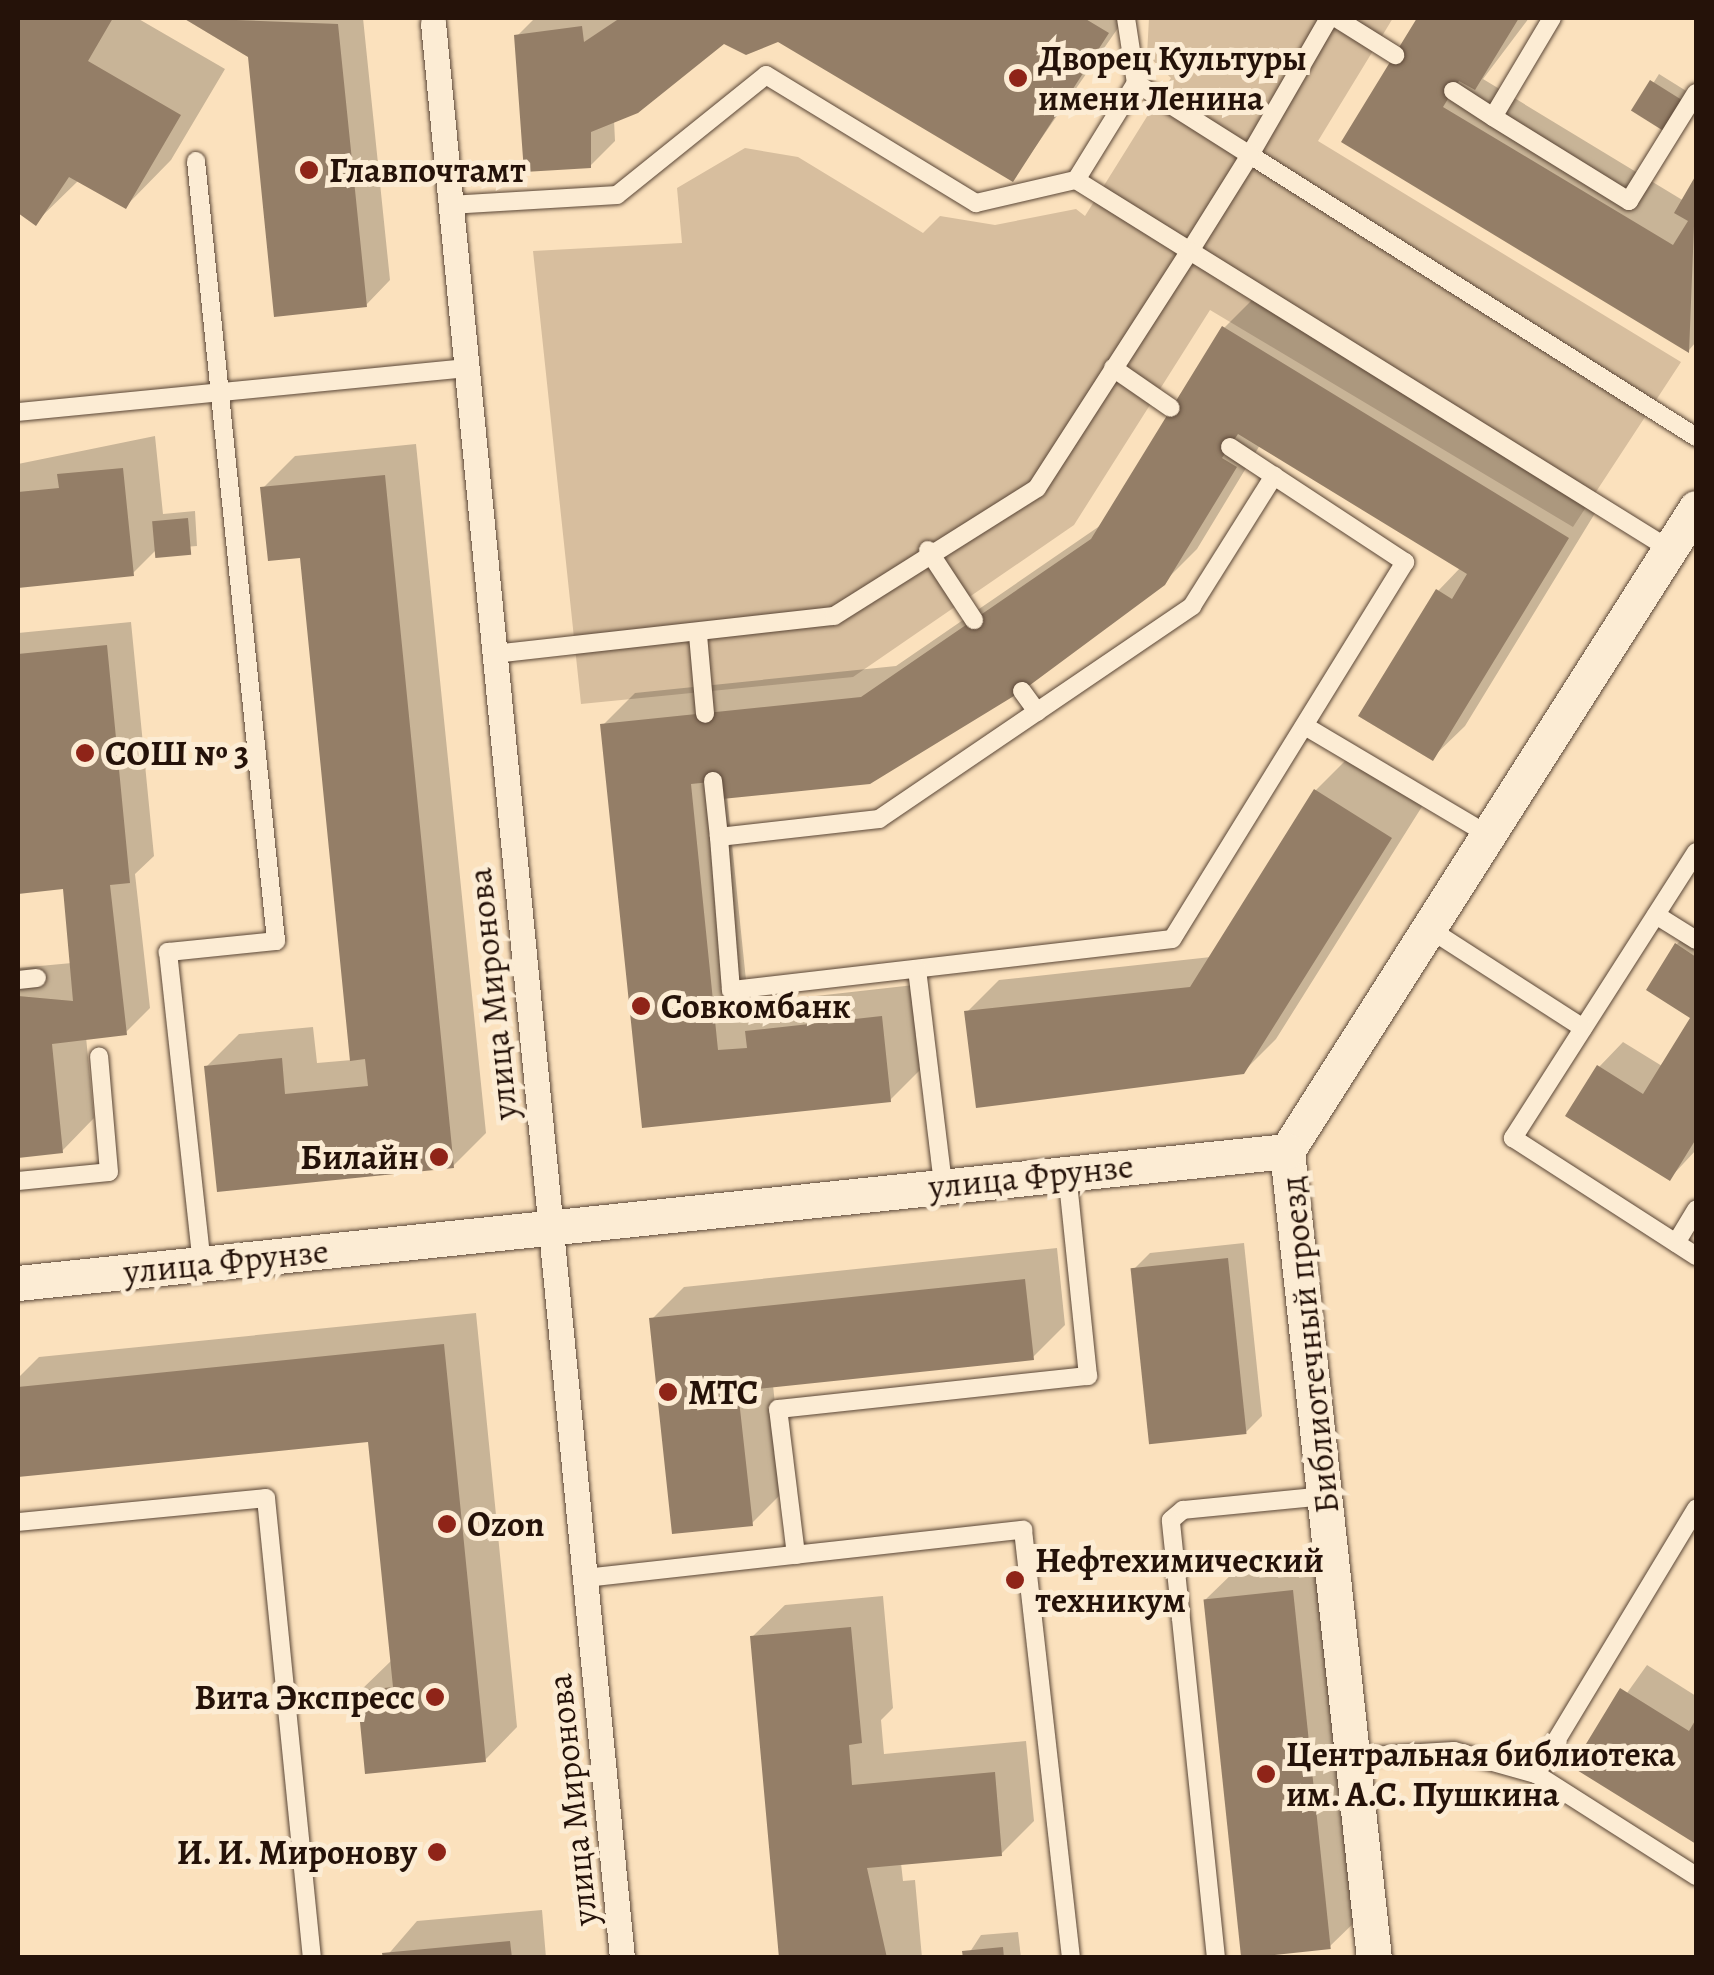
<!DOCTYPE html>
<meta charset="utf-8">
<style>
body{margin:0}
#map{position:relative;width:1714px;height:1975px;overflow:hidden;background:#fbe1bd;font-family:Alegreya,serif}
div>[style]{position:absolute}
.green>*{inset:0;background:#d7be9e}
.shadow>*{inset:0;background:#0003;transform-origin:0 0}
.building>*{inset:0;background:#947e67;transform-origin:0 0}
.roads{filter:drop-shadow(0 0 2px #5a4636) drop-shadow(0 0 2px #5a4636)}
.service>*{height:18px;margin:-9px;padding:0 9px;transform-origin:9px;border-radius:9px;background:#fcecd4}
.pedestrian>*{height:25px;margin:-12.5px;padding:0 12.5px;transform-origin:12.5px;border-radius:12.5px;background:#fcecd4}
.minor>*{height:35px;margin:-17.5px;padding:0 17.5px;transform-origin:17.5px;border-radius:17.5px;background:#fcecd4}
.dots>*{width:28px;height:28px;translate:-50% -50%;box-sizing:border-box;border:5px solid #fcecd4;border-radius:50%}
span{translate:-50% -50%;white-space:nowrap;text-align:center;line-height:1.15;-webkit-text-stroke:10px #fcecd4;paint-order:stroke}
.poi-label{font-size:35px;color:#251209;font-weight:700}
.left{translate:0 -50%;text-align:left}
.right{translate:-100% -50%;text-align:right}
.street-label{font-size:35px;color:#251209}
.frame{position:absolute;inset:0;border:20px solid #251209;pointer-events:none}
</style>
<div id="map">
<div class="green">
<i style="clip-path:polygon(1149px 18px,1393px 18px,1318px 141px,1681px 362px,1573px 527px,1210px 310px,1074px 525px,853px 677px,581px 704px,533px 251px,682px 243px,677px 188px,745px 148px,798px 157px,923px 233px,940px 216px,995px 225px,1076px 209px,1085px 216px,1171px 78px,1147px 55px)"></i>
</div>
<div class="shadow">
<i style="clip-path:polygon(18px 18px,137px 18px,225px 69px,171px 160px,126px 206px,79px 180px,36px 222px,18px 210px)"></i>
<i style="clip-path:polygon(188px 18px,363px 18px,390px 280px,366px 305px,250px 55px)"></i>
<i style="clip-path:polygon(535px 18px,609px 20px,1125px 18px,1013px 179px,778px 40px,724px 42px,614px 120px,615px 141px,590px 166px,517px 36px)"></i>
<i style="clip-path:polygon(1420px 18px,1529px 18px,1483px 79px,1684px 201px,1696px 180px,1696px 342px,1689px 350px,1345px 142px)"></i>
<i style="left:1659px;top:74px;width:36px;height:43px;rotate:32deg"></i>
<i style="clip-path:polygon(1256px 296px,1600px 505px,1465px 726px,1432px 758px,1438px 591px,1461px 567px,1260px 445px,1197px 549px,1163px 583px,727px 796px,750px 1019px,780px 1000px,914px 985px,922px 1068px,890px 1100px,644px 1125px,603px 725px,635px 693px,896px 666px,1104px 523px,1224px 328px)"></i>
<i style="clip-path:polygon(155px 436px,163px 514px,195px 511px,197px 546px,157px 549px,133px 573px,18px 585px,18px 464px)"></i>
<i style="clip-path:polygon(416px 444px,486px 1133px,453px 1166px,206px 1067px,239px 1034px,313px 1027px,317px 1063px,352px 1060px,302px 555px,263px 488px,295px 456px)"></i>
<i style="clip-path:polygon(131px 622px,154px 856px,135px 874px,150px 1008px,126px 1032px,86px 1037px,94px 1118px,62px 1151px,18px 1155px,18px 968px,72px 963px,65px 887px,18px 891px,18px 633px)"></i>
<i style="clip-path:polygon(1348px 758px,1423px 805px,1276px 1039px,1243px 1072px,967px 1012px,999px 980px,1211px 957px,1316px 790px)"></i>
<i style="clip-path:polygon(1696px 925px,1696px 1150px,1670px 1178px,1599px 1067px,1623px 1042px,1662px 1066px,1693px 1017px,1676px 945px)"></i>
<i style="clip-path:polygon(1244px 1243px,1262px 1416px,1246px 1432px,1134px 1269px,1150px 1253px)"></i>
<i style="clip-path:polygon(1057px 1248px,1065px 1325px,1033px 1357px,773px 1385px,784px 1491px,751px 1524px,652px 1319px,684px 1287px)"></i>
<i style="clip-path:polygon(476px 1313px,517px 1727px,485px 1760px,359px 1692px,393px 1659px,371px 1440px,18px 1475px,18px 1378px,39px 1357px)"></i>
<i style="clip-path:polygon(1324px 1559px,1362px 1915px,1329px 1947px,1205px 1600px,1238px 1568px)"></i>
<i style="clip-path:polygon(883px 1596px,893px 1708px,881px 1720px,884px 1754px,1026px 1741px,1034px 1821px,1001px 1854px,901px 1863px,903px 1881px,915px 1880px,922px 1958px,782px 1958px,752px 1637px,785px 1605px)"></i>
<i style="clip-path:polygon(1647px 1665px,1696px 1696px,1696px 1841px,1575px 1766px)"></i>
<i style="clip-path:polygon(542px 1910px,546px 1958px,385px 1958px,417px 1921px)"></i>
<i style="clip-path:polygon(1018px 1932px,1021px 1958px,966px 1958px,981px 1935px)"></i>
</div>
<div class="building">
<i style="clip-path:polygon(18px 18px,113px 18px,88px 61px,181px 115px,126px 209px,69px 177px,36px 226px,18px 213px)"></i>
<i style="clip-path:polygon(183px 18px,338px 24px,367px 307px,274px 317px,248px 57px)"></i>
<i style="clip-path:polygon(620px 18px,1084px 18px,1109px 33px,1013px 182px,778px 42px,746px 55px,724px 44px,638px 113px,591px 132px,591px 168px,524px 172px,514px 35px,582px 26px,584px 42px)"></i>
<i style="clip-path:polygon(1417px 18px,1519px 18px,1475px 90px,1459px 81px,1443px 107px,1673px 245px,1688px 221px,1674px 213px,1696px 175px,1689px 353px,1341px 142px)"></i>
<i style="left:1650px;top:80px;width:39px;height:36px;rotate:32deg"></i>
<i style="clip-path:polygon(1222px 326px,1569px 538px,1433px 761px,1358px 716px,1436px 589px,1452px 599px,1467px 574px,1238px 434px,1222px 458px,1237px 467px,1165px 585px,1022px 691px,870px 784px,722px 799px,720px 781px,691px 784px,718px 1050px,747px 1048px,745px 1031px,882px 1016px,891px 1102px,642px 1128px,600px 724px,861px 697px,1091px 539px)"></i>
<i style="clip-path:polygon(123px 468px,134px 576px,18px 588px,18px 492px,59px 488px,57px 474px)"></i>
<i style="clip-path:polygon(385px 475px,454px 1168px,217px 1192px,204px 1066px,282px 1058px,285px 1094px,368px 1086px,365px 1059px,350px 1061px,300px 558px,268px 561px,260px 487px)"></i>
<i style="left:188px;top:518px;width:37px;height:36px;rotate:85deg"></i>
<i style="clip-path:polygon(107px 645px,130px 883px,110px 885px,127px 1035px,52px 1044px,63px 1153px,18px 1158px,18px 996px,73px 1001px,63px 889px,18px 894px,18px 654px)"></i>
<i style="clip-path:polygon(1314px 789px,1392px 838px,1244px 1074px,976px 1108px,964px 1011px,1190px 987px)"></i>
<i style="clip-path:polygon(1675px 943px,1696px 957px,1696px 1139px,1670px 1181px,1565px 1116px,1597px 1065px,1643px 1094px,1690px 1018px,1646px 990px)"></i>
<i style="left:1228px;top:1258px;width:177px;height:98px;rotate:84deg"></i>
<i style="clip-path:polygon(1025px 1279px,1034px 1360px,738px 1391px,753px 1526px,672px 1534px,649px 1318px)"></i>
<i style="clip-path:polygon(444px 1344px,486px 1762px,365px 1774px,357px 1691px,393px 1687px,368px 1442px,18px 1477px,18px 1387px)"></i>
<i style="left:1293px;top:1590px;width:361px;height:90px;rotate:84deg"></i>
<i style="clip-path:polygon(851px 1627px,862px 1743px,849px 1745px,852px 1785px,995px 1772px,1002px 1856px,867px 1868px,887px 1958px,779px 1958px,750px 1636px)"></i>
<i style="clip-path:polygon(1620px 1688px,1689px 1731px,1696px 1719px,1696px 1844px,1572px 1767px)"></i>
<i style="clip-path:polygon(510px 1941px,512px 1958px,383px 1958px,382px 1953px)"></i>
<i style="clip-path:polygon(1003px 1947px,1004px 1958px,963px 1958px,962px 1951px)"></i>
</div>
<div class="roads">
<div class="service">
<i style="left:1126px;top:18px;width:66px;rotate:81.3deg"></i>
<i style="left:1329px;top:18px;width:158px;rotate:120deg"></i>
<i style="left:1250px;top:155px;width:528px;rotate:32.3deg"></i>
<i style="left:1336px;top:18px;width:70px;rotate:32.1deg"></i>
<i style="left:1552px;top:18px;width:115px;rotate:120.8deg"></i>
<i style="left:1493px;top:117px;width:160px;rotate:31.7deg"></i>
<i style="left:1629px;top:201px;width:127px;rotate:-58.2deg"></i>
<i style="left:1136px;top:83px;width:135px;rotate:32.3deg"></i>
<i style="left:1250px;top:155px;width:113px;rotate:122deg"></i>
<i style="left:1190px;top:251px;width:134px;rotate:-148.1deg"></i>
<i style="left:1076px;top:180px;width:114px;rotate:-58.3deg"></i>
<i style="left:1453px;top:91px;width:48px;rotate:33deg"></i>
<i style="left:196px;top:161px;width:784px;rotate:84.14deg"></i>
<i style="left:276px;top:941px;width:109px;rotate:174.2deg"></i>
<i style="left:168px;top:952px;width:313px;rotate:83.8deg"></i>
<i style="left:450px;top:205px;width:167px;rotate:-3.4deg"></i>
<i style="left:617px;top:195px;width:191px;rotate:-38.8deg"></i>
<i style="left:766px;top:75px;width:246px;rotate:31.4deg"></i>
<i style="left:976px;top:203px;width:103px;rotate:-13deg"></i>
<i style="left:1113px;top:368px;width:70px;rotate:34.6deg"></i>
<i style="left:18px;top:412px;width:450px;rotate:-5.6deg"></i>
<i style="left:1230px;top:447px;width:53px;rotate:33.4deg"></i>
<i style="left:1274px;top:476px;width:157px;rotate:33.3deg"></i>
<i style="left:1405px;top:562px;width:443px;rotate:121.7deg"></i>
<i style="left:1172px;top:939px;width:444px;rotate:173.4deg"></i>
<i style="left:731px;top:990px;width:153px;rotate:-94.5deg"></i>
<i style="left:719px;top:837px;width:161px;rotate:-6.4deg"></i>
<i style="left:879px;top:819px;width:379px;rotate:-34.2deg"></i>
<i style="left:1192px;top:606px;width:154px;rotate:-57.8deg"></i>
<i style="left:928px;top:550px;width:84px;rotate:56.7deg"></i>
<i style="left:698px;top:635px;width:79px;rotate:84.9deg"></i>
<i style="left:494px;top:654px;width:342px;rotate:-6.4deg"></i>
<i style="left:834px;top:616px;width:240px;rotate:-32.2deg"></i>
<i style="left:1037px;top:488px;width:282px;rotate:-57.2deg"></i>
<i style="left:1190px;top:251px;width:566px;rotate:31.87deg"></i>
<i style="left:1022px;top:691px;width:26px;rotate:54deg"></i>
<i style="left:1305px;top:726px;width:217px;rotate:30.7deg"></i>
<i style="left:713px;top:781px;width:56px;rotate:83.9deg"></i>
<i style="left:1696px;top:852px;width:340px;rotate:122.6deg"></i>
<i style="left:1513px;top:1138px;width:218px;rotate:32.8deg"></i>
<i style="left:1656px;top:915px;width:47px;rotate:32deg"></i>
<i style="left:1431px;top:930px;width:181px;rotate:32.8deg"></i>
<i style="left:917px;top:969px;width:218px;rotate:83.1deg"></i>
<i style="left:18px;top:980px;width:19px;rotate:-6deg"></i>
<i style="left:18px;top:1181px;width:91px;rotate:-5.6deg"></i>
<i style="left:109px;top:1172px;width:116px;rotate:-94.9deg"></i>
<i style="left:1676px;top:1243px;width:39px;rotate:-59deg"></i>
<i style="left:18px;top:1522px;width:249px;rotate:-5.5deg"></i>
<i style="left:266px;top:1498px;width:462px;rotate:84.3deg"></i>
<i style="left:796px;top:1555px;width:147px;rotate:-97deg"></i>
<i style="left:778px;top:1409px;width:312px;rotate:-6.1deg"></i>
<i style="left:1088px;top:1376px;width:205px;rotate:-95.9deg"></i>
<i style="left:585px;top:1578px;width:441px;rotate:-6.3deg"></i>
<i style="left:1023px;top:1530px;width:431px;rotate:83.6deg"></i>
<i style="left:1355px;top:1757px;width:99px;rotate:-3.5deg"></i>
<i style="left:1454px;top:1751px;width:85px;rotate:15.7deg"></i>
<i style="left:1536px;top:1774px;width:190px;rotate:32.5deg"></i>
<i style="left:1536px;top:1774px;width:310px;rotate:-58.9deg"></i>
<i style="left:1216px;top:1958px;width:440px;rotate:-95.9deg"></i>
<i style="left:1171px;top:1520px;width:16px;rotate:-40deg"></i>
<i style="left:1183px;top:1510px;width:144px;rotate:-5.6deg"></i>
</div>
<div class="pedestrian">
<i style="left:433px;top:23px;width:1944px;rotate:84.42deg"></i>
</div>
<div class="minor">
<i style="left:1287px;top:1151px;width:812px;rotate:83.85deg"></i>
<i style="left:1287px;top:1151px;width:762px;rotate:-57.54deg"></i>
<i style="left:18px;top:1283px;width:1276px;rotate:-5.94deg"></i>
</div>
</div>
<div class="dots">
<i style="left:1018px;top:78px;background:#8f2418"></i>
<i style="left:309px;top:170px;background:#8f2418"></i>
<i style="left:85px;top:753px;background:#8f2418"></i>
<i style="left:641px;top:1006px;background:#8f2418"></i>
<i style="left:439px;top:1157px;background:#8f2418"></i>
<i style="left:668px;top:1392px;background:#8f2418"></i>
<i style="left:447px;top:1524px;background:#8f2418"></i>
<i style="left:1015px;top:1580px;background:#8f2418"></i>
<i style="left:435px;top:1697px;background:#8f2418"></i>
<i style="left:1266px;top:1774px;background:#8f2418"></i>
<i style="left:437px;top:1852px;background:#8f2418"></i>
</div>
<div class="poi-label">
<span class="left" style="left:1038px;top:78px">Дворец Культуры<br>имени Ленина</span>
<span class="left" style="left:329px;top:170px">Главпочтамт</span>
<span class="left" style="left:105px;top:753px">СОШ № 3</span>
<span class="left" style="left:661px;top:1006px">Совкомбанк</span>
<span class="right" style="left:419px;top:1157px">Билайн</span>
<span class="left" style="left:688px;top:1392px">МТС</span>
<span class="left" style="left:467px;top:1524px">Ozon</span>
<span class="left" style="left:1035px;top:1580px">Нефтехимический<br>техникум</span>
<span class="right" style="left:415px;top:1697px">Вита Экспресс</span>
<span class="left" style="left:1286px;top:1774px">Центральная библиотека<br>им. А.С. Пушкина</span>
<span class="right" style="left:417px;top:1852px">И. И. Миронову</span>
</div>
<div class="street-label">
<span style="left:492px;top:994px;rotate:-96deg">улица Миронова</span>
<span style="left:1031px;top:1176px;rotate:-6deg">улица Фрунзе</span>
<span style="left:226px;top:1261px;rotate:-6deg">улица Фрунзе</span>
<span style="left:1309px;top:1345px;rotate:-96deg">Библиотечный проезд</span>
<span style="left:572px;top:1800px;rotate:-96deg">улица Миронова</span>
</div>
<div class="frame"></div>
</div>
